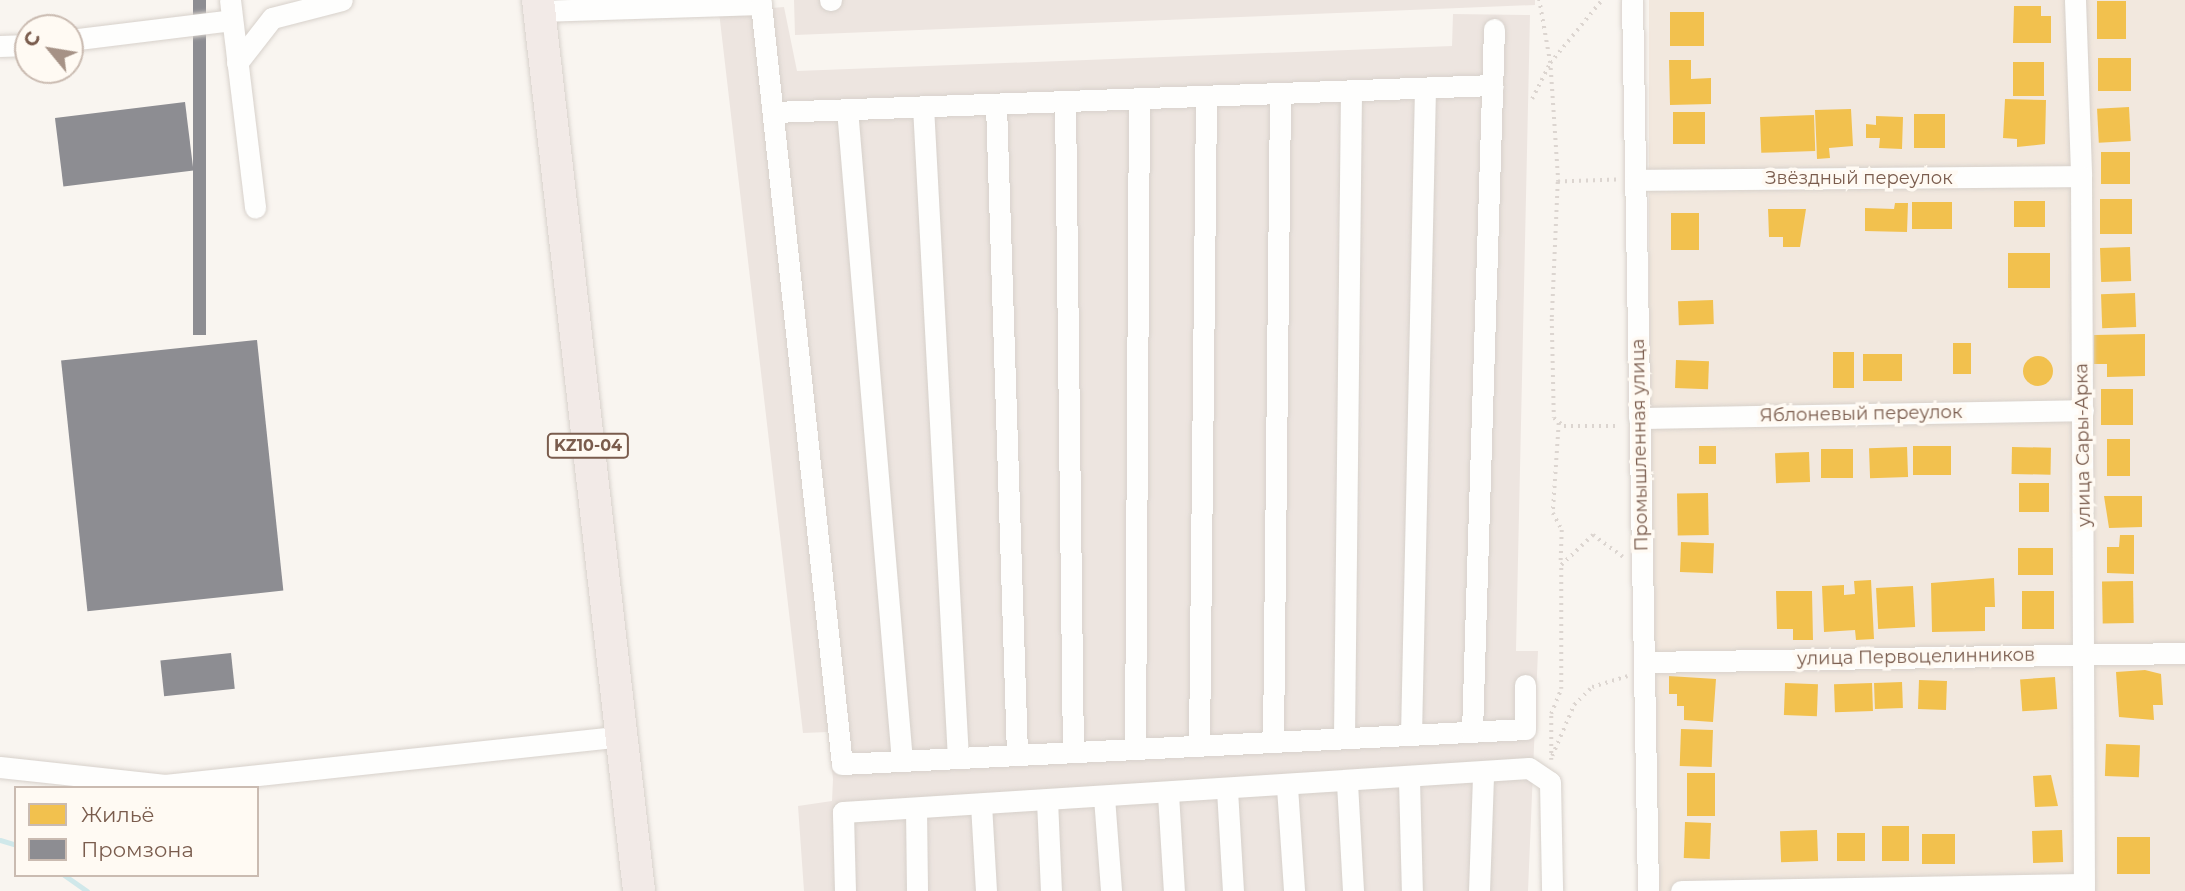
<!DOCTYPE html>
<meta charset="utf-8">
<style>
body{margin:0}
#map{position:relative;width:2185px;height:891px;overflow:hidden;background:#f9f5f0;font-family:Montserrat,sans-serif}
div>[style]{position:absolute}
.residential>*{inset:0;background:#f2e8de;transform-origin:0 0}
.industrial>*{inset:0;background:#ede5e0}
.homes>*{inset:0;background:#f2c14e;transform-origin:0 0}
.round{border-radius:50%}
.industry>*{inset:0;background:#8d8d92;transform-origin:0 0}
.stream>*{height:5px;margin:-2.5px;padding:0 2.5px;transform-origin:2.5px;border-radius:2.5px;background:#d0e8ea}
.path>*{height:3.5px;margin-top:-1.75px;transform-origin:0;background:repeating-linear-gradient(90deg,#dcd5d0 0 2px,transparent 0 7px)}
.roads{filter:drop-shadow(0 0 2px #d7d1cb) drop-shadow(0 0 2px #d7d1cb)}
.minor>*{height:21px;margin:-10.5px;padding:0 10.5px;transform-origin:10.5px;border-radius:10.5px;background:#fefefd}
.highway>*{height:32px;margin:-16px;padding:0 16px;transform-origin:16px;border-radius:16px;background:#f2eae7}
span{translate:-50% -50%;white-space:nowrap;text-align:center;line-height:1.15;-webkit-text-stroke:7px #fffaf3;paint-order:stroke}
.shield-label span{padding:2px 5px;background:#fffaf3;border:2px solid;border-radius:5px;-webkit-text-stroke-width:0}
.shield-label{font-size:16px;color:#7a5c4d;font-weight:700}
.street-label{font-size:18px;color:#7a5c4d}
.legend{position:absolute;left:14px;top:786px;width:245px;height:91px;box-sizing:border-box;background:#fffaf3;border:2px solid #cabbb1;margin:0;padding:9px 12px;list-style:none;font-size:21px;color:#7a5c4d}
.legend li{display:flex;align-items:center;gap:14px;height:35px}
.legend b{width:35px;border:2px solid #cabbb1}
.north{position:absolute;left:14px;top:14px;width:70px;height:70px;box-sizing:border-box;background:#fffaf3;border:2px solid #cabbb1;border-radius:50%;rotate:300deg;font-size:19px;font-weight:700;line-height:28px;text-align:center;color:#7a5c4d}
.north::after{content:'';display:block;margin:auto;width:24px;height:32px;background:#a69286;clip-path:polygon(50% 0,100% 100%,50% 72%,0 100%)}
</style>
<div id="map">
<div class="residential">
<i style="left:1649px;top:0;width:536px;height:891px"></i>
</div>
<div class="industrial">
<i style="clip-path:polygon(794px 0,1535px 0,1535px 5px,795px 35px)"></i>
<i style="clip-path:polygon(784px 7px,797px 71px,1452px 46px,1453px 14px,1530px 15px,1516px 651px,1538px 651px,1528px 891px,804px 891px,798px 806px,832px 801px,833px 779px,828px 732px,803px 733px,719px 12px)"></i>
</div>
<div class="homes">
<i style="left:2097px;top:1px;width:29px;height:38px"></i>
<i style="clip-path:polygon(2014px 6px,2041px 6px,2041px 16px,2051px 16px,2051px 43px,2013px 43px)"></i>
<i style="left:1670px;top:12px;width:34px;height:34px"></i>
<i style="left:2131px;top:58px;width:33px;height:33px;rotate:90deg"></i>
<i style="clip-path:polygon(1669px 60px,1691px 60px,1691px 79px,1711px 78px,1711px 104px,1670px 105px)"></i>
<i style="left:2013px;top:62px;width:31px;height:34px"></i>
<i style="clip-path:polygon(2005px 99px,2046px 100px,2045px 144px,2017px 147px,2017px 139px,2003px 138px)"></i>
<i style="left:2129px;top:107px;width:34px;height:32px;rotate:87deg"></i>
<i style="clip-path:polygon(1851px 109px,1853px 146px,1829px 148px,1830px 158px,1817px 159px,1815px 110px)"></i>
<i style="left:1705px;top:112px;width:32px;height:32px;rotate:90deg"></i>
<i style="left:1914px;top:114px;width:31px;height:34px"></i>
<i style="left:1814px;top:115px;width:36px;height:54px;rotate:88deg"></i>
<i style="clip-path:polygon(1876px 116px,1903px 117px,1902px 149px,1879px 148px,1880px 138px,1866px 138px,1866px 124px,1876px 125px)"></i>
<i style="left:2130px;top:152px;width:32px;height:29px;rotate:90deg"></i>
<i style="left:2100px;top:199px;width:32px;height:35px"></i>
<i style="left:2014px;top:201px;width:31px;height:26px"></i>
<i style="left:1912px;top:202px;width:40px;height:27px"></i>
<i style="clip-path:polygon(1895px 203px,1908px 203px,1907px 232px,1865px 231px,1865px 208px,1894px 209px)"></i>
<i style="clip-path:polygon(1768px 209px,1806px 209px,1800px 247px,1783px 247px,1783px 237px,1769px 237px)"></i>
<i style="left:1671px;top:213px;width:28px;height:37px"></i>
<i style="left:2130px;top:247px;width:34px;height:30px;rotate:88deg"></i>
<i style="left:2050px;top:253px;width:35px;height:42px;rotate:90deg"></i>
<i style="left:2135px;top:293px;width:34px;height:34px;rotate:88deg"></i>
<i style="left:1713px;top:300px;width:24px;height:35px;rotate:88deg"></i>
<i style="clip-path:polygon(2145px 334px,2145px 376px,2107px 377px,2107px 364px,2094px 364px,2094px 335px)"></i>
<i style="left:1953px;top:343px;width:18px;height:31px"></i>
<i style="left:1833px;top:352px;width:21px;height:36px"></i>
<i style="left:1902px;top:354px;width:27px;height:39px;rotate:90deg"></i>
<i class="round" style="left:2023px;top:356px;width:30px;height:30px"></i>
<i style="left:1676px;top:360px;width:33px;height:28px;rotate:2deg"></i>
<i style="left:2133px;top:389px;width:36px;height:32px;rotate:90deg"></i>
<i style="left:2107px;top:439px;width:23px;height:37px"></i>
<i style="left:1699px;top:446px;width:17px;height:18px"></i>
<i style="left:1951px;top:446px;width:29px;height:38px;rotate:90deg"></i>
<i style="left:1907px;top:447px;width:30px;height:38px;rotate:88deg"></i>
<i style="left:2012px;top:447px;width:39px;height:27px;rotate:1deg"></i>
<i style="left:1821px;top:449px;width:32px;height:29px"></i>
<i style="left:1809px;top:452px;width:30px;height:34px;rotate:88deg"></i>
<i style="left:2019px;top:483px;width:30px;height:29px"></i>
<i style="left:1708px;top:493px;width:42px;height:31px;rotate:89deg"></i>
<i style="clip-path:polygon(2104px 496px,2142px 496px,2142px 527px,2109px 528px)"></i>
<i style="clip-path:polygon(2120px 535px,2134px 535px,2134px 574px,2107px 573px,2107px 547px,2119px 547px)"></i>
<i style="left:1681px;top:542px;width:33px;height:30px;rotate:2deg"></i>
<i style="left:2018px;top:548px;width:35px;height:27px"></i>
<i style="clip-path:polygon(1994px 578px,1995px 607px,1985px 607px,1985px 631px,1932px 632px,1931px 583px)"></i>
<i style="clip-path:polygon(1871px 580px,1874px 639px,1856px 640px,1855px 630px,1824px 632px,1822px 586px,1844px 585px,1844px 595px,1855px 594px,1854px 581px)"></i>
<i style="left:2133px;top:581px;width:42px;height:31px;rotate:89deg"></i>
<i style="left:1913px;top:586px;width:41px;height:37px;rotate:87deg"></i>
<i style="clip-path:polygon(1776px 591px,1812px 591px,1813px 640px,1793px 640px,1793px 629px,1777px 629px)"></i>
<i style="left:2022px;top:591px;width:32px;height:38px"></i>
<i style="clip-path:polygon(2145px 670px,2161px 674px,2163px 705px,2153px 705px,2154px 720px,2119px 717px,2116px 672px)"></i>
<i style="clip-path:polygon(1669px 676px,1716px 679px,1713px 722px,1684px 720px,1684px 706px,1677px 706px,1677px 694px,1669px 694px)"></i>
<i style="left:2055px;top:677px;width:32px;height:35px;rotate:86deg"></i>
<i style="left:1919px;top:680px;width:28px;height:29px;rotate:2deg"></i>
<i style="left:1902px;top:682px;width:26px;height:28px;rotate:88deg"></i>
<i style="left:1785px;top:683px;width:33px;height:32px;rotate:2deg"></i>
<i style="left:1872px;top:683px;width:28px;height:38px;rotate:88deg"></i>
<i style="left:1681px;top:729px;width:32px;height:37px;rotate:2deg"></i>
<i style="left:2106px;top:744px;width:34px;height:32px;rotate:2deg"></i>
<i style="left:1687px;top:773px;width:28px;height:43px"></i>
<i style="clip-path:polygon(2051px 775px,2058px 806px,2035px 807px,2033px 776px)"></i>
<i style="left:1685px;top:822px;width:26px;height:36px;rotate:2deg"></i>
<i style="left:1882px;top:826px;width:27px;height:35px"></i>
<i style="left:1817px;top:830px;width:31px;height:37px;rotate:88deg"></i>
<i style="left:2062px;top:830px;width:32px;height:30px;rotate:88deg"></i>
<i style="left:1837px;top:833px;width:28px;height:28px"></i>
<i style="left:1955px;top:834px;width:30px;height:33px;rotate:90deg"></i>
<i style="left:2117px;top:837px;width:33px;height:37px"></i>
</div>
<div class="industry">
<i style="left:193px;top:0;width:13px;height:335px"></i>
<i style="left:185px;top:102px;width:69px;height:131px;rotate:83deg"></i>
<i style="left:257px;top:340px;width:252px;height:197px;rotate:84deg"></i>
<i style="left:231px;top:653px;width:36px;height:71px;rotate:84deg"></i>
</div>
<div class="stream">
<i style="left:0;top:840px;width:17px;rotate:17deg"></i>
<i style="left:64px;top:875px;width:28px;rotate:35deg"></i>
</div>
<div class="path">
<i style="left:1532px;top:99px;width:40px;rotate:-63.4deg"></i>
<i style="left:1550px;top:63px;width:64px;rotate:-99.9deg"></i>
<i style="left:1616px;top:180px;width:58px;rotate:178deg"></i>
<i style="left:1558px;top:182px;width:137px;rotate:92.5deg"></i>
<i style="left:1552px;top:319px;width:99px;rotate:88.8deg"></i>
<i style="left:1554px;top:418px;width:13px;rotate:39deg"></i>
<i style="left:1564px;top:426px;width:56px"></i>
<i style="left:1558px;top:182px;width:119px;rotate:-93.8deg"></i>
<i style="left:1550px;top:63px;width:82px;rotate:-50.5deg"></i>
<i style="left:1559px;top:423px;width:90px;rotate:93.8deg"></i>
<i style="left:1553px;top:513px;width:19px;rotate:62deg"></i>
<i style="left:1562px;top:530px;width:35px;rotate:92deg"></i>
<i style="left:1552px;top:756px;width:56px;rotate:-66.7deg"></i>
<i style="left:1574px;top:705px;width:25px;rotate:-45deg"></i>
<i style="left:1592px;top:687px;width:37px;rotate:-17deg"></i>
<i style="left:1551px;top:760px;width:46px;rotate:-90deg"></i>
<i style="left:1551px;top:714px;width:27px;rotate:-68deg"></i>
<i style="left:1561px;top:689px;width:124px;rotate:-90deg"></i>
<i style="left:1561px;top:565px;width:44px;rotate:-43.2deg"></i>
<i style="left:1593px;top:535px;width:37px;rotate:36deg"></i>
</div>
<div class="roads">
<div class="minor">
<i style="left:230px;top:0;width:209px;rotate:83.1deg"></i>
<i style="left:830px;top:0;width:1px"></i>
<i style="left:1632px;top:0;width:891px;rotate:88.97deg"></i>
<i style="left:2075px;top:0;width:176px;rotate:88deg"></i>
<i style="left:2081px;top:176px;width:715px;rotate:89.76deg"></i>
<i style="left:539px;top:11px;width:222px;rotate:-1.8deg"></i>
<i style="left:761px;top:4px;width:764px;rotate:83.92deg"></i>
<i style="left:842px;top:764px;width:684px;rotate:-2.93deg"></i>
<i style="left:1525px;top:729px;width:44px;rotate:-90deg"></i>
<i style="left:70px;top:40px;width:163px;rotate:-7deg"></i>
<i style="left:0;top:46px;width:28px;rotate:-2deg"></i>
<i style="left:237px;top:63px;width:57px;rotate:-52.1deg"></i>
<i style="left:272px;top:18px;width:72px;rotate:-14.4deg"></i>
<i style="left:1065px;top:101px;width:651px;rotate:89.3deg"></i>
<i style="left:996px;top:104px;width:651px;rotate:88.15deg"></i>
<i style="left:923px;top:106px;width:653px;rotate:86.93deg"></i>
<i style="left:847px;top:109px;width:654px;rotate:85.18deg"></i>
<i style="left:774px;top:112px;width:719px;rotate:-2.15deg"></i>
<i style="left:1636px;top:180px;width:445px;rotate:-0.5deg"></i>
<i style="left:1639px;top:418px;width:444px;rotate:-1deg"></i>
<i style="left:1646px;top:662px;width:539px;rotate:-0.96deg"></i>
<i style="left:1472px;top:732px;width:703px;rotate:-88.21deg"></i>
<i style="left:1411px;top:735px;width:647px;rotate:-88.76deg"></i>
<i style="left:1344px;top:738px;width:648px;rotate:-89.38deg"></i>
<i style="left:1273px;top:742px;width:649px;rotate:-89.38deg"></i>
<i style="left:1199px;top:746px;width:650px;rotate:-89.38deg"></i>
<i style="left:1135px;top:749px;width:651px;rotate:-89.65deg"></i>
<i style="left:0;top:767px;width:166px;rotate:6.2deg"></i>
<i style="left:165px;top:785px;width:458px;rotate:-6.1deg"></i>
<i style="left:1409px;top:780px;width:111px;rotate:88.5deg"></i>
<i style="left:1347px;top:783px;width:108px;rotate:86.8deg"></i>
<i style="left:1287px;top:787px;width:104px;rotate:86.1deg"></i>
<i style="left:1227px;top:790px;width:101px;rotate:86.6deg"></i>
<i style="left:1168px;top:794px;width:97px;rotate:86.5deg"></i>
<i style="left:1104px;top:797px;width:94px;rotate:85.7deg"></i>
<i style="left:1047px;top:800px;width:91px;rotate:87.5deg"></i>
<i style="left:981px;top:804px;width:87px;rotate:86.7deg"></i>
<i style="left:916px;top:808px;width:83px;rotate:89.3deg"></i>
<i style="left:845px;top:891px;width:79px;rotate:-91.5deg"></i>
<i style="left:843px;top:812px;width:687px;rotate:-3.67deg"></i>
<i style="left:1529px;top:768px;width:25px;rotate:34deg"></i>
<i style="left:1550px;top:782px;width:109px;rotate:88.9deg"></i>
<i style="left:1479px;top:891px;width:115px;rotate:-88deg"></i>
<i style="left:1681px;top:891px;width:403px;rotate:-1deg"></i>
</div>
<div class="highway">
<i style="left:538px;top:0;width:897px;rotate:83.53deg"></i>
</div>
</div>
<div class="shield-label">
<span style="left:588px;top:446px">KZ10-04</span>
</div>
<div class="street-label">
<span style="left:1859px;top:178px">Звёздный переулок</span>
<span style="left:1861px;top:414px;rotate:-1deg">Яблоневый переулок</span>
<span style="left:1640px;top:445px;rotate:-91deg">Промышленная улица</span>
<span style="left:2083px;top:445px;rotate:-91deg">улица Сары-Арка</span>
<span style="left:1916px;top:657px;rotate:-1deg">улица Первоцелинников</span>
</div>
<ul class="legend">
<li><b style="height:19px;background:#f2c14e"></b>Жильё</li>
<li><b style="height:19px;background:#8d8d92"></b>Промзона</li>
</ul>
<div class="north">С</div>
</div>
